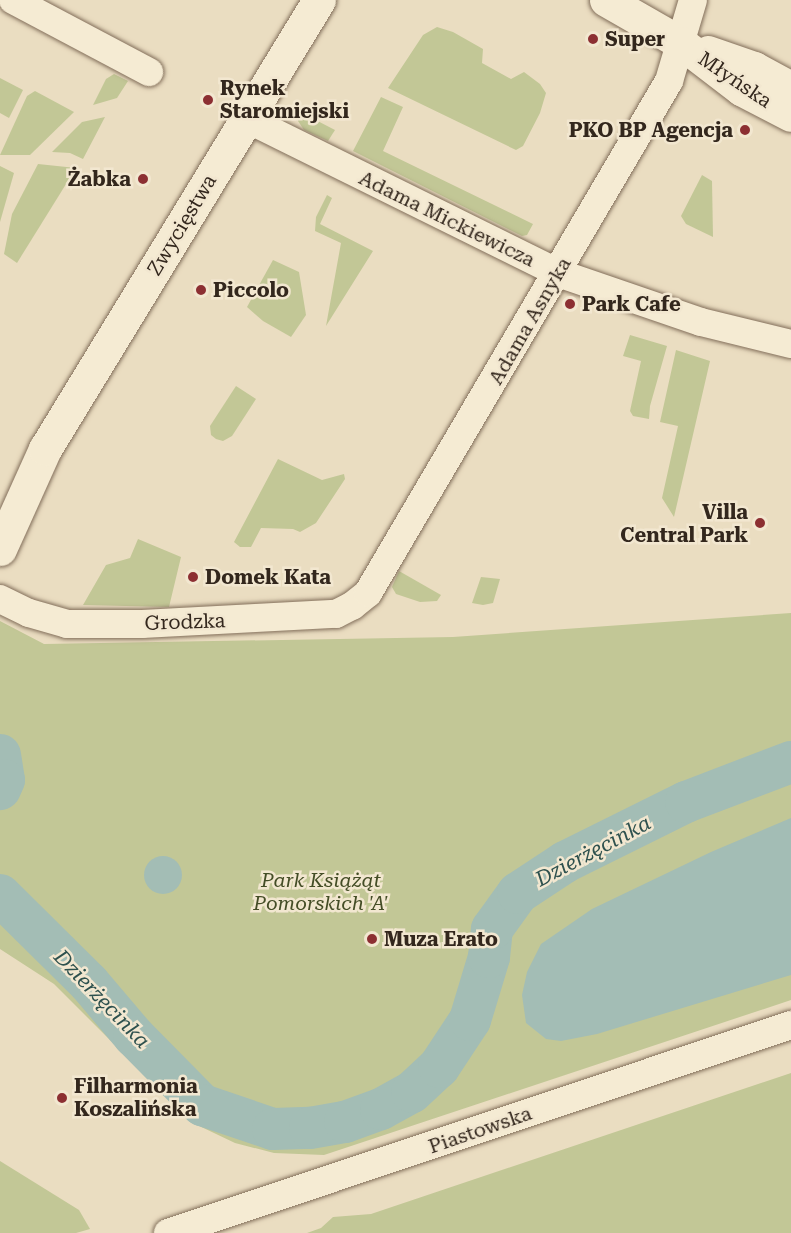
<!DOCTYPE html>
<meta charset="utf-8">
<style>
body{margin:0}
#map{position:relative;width:791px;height:1233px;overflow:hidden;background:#eaddc1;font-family:"Roboto Serif",serif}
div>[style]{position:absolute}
.green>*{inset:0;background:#c2c796}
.water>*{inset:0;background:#a3bdb5}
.round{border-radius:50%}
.river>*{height:42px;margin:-21px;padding:0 21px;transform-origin:21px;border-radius:21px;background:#a3bdb5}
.roads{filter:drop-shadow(0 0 2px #826e5a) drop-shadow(0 0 2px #826e5a)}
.street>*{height:28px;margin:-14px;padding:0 14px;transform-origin:14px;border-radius:14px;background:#f5ebd3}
.secondary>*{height:33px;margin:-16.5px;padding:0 16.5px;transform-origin:16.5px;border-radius:16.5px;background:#f5ebd3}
.dots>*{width:16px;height:16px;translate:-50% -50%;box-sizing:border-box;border:3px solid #f2e7d0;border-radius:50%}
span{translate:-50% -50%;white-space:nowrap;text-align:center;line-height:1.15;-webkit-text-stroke:5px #f2e7d0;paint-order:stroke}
.poi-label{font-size:20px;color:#33271d;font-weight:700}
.left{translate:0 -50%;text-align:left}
.right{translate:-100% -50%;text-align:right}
.street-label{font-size:20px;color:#33271d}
.park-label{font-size:20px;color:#444d26;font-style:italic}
.water-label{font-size:21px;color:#2e514e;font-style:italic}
</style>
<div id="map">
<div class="green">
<i style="clip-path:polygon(437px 27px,453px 32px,483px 49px,482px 63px,511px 79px,524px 72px,540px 84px,546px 93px,540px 113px,523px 146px,516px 150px,388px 88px,423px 35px)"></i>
<i style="clip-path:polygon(114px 74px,128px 81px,117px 98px,93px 105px,106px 79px)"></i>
<i style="clip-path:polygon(0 78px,23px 90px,9px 118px,0 113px)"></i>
<i style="clip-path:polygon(35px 91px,74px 112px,30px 155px,0 155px,27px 96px)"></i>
<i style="clip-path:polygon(381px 97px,403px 107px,383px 151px,533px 224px,527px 235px,522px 236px,353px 151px)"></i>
<i style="clip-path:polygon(299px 114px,306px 115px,335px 130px,328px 141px,304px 130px,298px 121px)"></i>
<i style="clip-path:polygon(105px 117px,83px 159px,70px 153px,52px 152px,82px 122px)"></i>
<i style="clip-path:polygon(38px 164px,76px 168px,17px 263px,4px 254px,12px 214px)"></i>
<i style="clip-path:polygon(0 166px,14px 173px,0 222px)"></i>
<i style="clip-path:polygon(702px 175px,712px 181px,713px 237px,686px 224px,681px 216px)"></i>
<i style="clip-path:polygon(327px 195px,332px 198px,320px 224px,373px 251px,326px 326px,341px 243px,315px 231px,316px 217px)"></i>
<i style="clip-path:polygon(273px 260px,299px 272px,306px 315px,291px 337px,263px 321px,247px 307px)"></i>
<i style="clip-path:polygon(630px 335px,667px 346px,650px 406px,649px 419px,633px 416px,630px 411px,641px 361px,623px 356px)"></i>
<i style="clip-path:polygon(676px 350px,710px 361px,674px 517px,662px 498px,678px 426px,660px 422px)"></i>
<i style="clip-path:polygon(236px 386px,256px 399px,232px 436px,223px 441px,216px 439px,211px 435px,210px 426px)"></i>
<i style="clip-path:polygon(278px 459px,322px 480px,344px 474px,345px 479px,316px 523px,300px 532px,293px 529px,261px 528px,251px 547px,240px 547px,234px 542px)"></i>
<i style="clip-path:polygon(138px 539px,181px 557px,169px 607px,83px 605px,106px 565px,130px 558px)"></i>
<i style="clip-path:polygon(399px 571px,441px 595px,437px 601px,420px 602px,396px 594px,392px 587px)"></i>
<i style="clip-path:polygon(481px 577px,500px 579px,493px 603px,483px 605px,472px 603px)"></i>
<i style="clip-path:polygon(791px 613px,791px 1000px,324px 1155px,274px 1153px,235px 1143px,193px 1123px,54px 984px,0 949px,0 621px,44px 644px,453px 637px)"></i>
<i style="clip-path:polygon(791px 1073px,791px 1233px,307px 1233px,321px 1228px,333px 1217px,371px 1214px)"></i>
<i style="clip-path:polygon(0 1161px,79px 1210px,90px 1229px,76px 1233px,0 1233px)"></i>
</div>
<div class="water">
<i style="clip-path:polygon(791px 818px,791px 975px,597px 1034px,561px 1041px,546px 1039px,526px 1023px,522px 995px,527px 972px,541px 944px,592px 909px,711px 852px)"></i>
<i class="round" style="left:144px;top:856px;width:38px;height:38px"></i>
</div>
<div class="river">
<i style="left:0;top:755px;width:25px;rotate:81deg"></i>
<i style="left:4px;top:780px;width:10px;rotate:114deg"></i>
<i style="left:0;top:895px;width:125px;rotate:44.7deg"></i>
<i style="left:89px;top:983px;width:70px;rotate:49.7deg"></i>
<i style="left:134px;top:1036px;width:97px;rotate:45.4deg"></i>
<i style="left:202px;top:1105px;width:75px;rotate:18.7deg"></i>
<i style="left:273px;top:1129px;width:37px;rotate:-2deg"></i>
<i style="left:310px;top:1128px;width:36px;rotate:-10deg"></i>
<i style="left:345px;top:1122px;width:38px;rotate:-20deg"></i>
<i style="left:381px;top:1109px;width:35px;rotate:-29deg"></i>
<i style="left:412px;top:1092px;width:37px;rotate:-43deg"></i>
<i style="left:439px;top:1067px;width:56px;rotate:-56.6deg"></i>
<i style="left:470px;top:1020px;width:66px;rotate:-73.2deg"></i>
<i style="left:489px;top:957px;width:28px;rotate:-84deg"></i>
<i style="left:492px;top:929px;width:44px;rotate:-54.2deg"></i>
<i style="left:518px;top:893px;width:56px;rotate:-33.4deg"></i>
<i style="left:565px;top:862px;width:135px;rotate:-26.4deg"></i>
<i style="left:686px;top:802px;width:112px;rotate:-20.9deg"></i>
</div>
<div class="roads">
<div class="street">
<i style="left:13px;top:0;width:154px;rotate:27.9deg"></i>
<i style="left:247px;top:119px;width:347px;rotate:26.3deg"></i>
<i style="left:558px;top:273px;width:151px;rotate:18.9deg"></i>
<i style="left:701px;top:322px;width:93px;rotate:13.7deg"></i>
<i style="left:0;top:599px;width:32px;rotate:26deg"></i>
<i style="left:29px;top:613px;width:40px;rotate:16deg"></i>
<i style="left:67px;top:624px;width:75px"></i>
<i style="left:142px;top:624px;width:194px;rotate:-3deg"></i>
<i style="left:336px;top:614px;width:18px;rotate:-27deg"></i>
<i style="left:352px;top:606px;width:21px;rotate:-39deg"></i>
<i style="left:368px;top:593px;width:594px;rotate:-59.55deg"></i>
<i style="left:669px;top:81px;width:84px;rotate:-73.5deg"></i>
<i style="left:168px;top:1233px;width:657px;rotate:-18.46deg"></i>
</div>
<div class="secondary">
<i style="left:606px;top:0;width:86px;rotate:29.8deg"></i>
<i style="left:681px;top:43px;width:76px;rotate:37.5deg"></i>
<i style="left:741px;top:89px;width:56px;rotate:27.5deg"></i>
<i style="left:708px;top:52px;width:49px;rotate:19.2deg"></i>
<i style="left:754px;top:68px;width:42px;rotate:28.4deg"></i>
<i style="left:0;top:549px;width:110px;rotate:-65.8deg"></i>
<i style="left:45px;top:449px;width:526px;rotate:-58.61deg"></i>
</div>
</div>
<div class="dots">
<i style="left:593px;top:39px;background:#8c2f32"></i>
<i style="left:208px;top:100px;background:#8c2f32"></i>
<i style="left:745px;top:130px;background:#8c2f32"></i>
<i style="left:143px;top:179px;background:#8c2f32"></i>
<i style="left:201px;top:290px;background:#8c2f32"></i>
<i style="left:570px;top:304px;background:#8c2f32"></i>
<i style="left:760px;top:523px;background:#8c2f32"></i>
<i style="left:193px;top:577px;background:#8c2f32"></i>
<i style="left:372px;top:939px;background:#8c2f32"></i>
<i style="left:62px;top:1098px;background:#8c2f32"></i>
</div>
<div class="poi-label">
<span class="left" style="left:605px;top:39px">Super</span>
<span class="left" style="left:220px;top:100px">Rynek<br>Staromiejski</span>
<span class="right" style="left:733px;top:130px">PKO BP Agencja</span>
<span class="right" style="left:131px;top:179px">Żabka</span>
<span class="left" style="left:213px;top:290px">Piccolo</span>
<span class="left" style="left:582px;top:304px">Park Cafe</span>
<span class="right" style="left:748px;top:524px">Villa<br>Central Park</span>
<span class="left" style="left:205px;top:577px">Domek Kata</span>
<span class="left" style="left:384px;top:939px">Muza Erato</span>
<span class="left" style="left:74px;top:1098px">Filharmonia<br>Koszalińska</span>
</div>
<div class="street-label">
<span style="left:735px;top:80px;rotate:34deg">Młyńska</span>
<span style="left:447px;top:219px;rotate:26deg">Adama Mickiewicza</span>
<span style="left:182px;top:225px;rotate:-59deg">Zwycięstwa</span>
<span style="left:530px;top:321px;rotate:-60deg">Adama Asnyka</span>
<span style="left:185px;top:622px;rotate:-2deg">Grodzka</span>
<span style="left:480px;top:1130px;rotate:-19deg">Piastowska</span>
</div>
<div class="park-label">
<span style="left:321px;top:892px">Park Książąt<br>Pomorskich 'A'</span>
</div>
<div class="water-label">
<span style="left:593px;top:851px;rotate:-28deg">Dzierżęcinka</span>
<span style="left:102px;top:999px;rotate:46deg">Dzierżęcinka</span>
</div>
</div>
